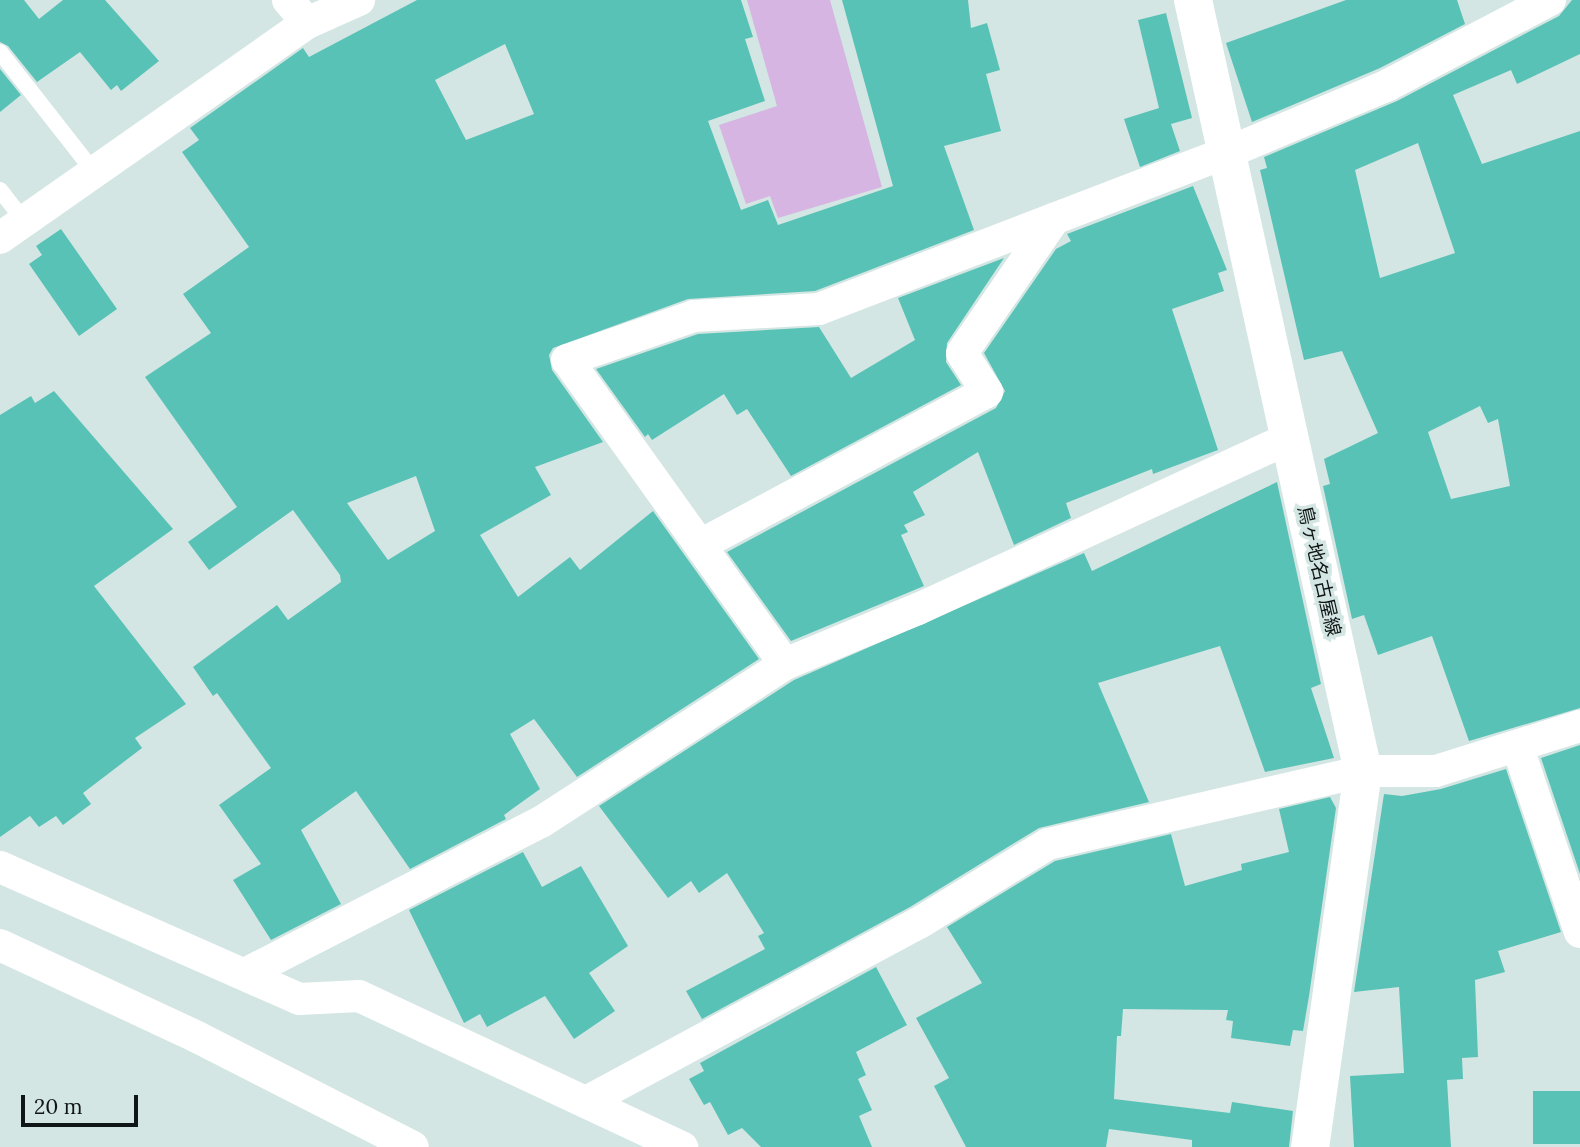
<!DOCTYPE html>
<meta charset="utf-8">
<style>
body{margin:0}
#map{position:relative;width:1580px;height:1147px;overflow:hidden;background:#d3e6e3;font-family:Lora,"Noto Sans JP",serif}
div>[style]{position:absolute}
.green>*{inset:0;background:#d7b5e3}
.building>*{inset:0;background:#59c2b6;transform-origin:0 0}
.lane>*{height:16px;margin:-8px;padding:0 8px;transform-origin:8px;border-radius:8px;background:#fff}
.street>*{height:32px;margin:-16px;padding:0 16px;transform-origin:16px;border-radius:16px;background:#fff}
.secondary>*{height:38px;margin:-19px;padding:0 19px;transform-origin:19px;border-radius:19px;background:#fff}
span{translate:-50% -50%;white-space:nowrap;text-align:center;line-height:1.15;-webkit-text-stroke:7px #d3e6e3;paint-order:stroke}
.street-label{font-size:19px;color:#101615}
.scale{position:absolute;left:21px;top:1095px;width:117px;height:32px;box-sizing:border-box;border:4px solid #101615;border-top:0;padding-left:9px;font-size:21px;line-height:24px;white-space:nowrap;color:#101615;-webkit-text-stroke:5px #d3e6e3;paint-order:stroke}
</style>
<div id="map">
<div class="green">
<i style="clip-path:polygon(747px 0,830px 0,882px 187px,778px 218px,770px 196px,746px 204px,719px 125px,777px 106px)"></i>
</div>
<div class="building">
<i style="clip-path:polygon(0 0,24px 0,39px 19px,63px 0,105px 0,159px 61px,121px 91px,117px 85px,111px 90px,80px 52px,37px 82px,8px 46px,0 42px)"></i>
<i style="clip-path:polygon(evenodd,417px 0,741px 0,753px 37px,745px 39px,765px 101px,708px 121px,741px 210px,768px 200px,778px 225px,893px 186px,842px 0,968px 0,971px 28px,987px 23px,1000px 70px,986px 74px,1001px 131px,944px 146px,974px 230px,815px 291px,688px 299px,553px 348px,549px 355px,552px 370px,603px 442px,535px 467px,551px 495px,480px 535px,518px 597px,570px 557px,580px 570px,653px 511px,759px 659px,577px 777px,534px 719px,510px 734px,540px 789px,504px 815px,506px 819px,410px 869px,356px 791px,301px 830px,341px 904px,271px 940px,233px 880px,261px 864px,219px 805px,271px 768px,217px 693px,213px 696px,193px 667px,277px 605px,288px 620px,341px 582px,340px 575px,293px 510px,209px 570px,188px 542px,237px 507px,145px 377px,211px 333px,183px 294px,249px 247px,182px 152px,199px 140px,190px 128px,303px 48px,309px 57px,417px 0,505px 44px,534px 114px,466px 140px,435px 80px,505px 44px,417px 0,416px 476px,435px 531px,388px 560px,347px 503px,416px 476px)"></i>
<i style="clip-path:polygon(1346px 0,1457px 0,1465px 24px,1380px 68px,1252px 122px,1226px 43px)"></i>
<i style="clip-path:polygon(evenodd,1572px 0,1580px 0,1580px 54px,1517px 84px,1511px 70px,1453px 95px,1482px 164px,1580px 131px,1580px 708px,1469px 741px,1432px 636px,1378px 655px,1364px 615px,1352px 619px,1323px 486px,1330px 484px,1324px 459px,1378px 433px,1342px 351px,1304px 360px,1260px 170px,1267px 168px,1264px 157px,1397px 101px,1559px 16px,1572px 0,1418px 143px,1455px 253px,1380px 278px,1355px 170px,1418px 143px,1572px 0,1480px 406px,1488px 423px,1498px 419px,1510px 486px,1451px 499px,1428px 432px,1480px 406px)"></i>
<i style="clip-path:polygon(1166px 13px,1192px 118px,1171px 124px,1180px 151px,1140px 167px,1124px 119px,1159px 108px,1138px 20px)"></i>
<i style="clip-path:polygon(0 69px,21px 95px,0 112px)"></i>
<i style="clip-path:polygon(1193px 186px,1227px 270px,1218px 273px,1224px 291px,1172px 309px,1218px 450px,1153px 474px,1152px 469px,1066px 503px,1071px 518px,1014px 545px,978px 452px,913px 492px,925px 515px,904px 525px,908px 532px,901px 535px,924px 586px,791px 641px,727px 552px,996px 408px,1005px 391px,984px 353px,1056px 249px,1071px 241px,1067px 234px)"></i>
<i style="clip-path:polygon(61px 229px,117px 309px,79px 336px,29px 264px,42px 255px,36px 246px)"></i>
<i style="clip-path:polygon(1004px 258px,947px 343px,946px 362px,961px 385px,791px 476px,747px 409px,737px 415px,724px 394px,652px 440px,648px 434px,645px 437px,596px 369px,698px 334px,819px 327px,851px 378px,915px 340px,898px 298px)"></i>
<i style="clip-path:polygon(54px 391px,173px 529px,94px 586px,186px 704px,135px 738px,142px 748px,83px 793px,91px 804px,63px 825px,56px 816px,39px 827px,30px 816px,0 837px,0 415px,31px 396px,35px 403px)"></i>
<i style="clip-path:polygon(1277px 482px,1321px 684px,1311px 688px,1334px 758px,1265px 772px,1220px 646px,1098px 683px,1149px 802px,1039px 828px,910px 907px,702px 1019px,686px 991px,765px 949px,758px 936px,764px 933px,727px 873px,699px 893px,691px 881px,668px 898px,599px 806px,794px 680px,1084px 553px,1092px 571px)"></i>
<i style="clip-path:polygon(1580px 745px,1580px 874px,1541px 758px)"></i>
<i style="clip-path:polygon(1506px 769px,1561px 932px,1498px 951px,1505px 972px,1475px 980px,1478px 1057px,1462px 1058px,1463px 1079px,1447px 1080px,1451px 1147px,1354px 1147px,1350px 1076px,1404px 1073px,1399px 987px,1354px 992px,1384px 794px,1402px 796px,1441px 789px)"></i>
<i style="clip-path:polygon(1330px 797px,1336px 808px,1309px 996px,1303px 1031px,1293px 1030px,1290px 1046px,1231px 1038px,1233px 1021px,1226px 1020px,1228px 1010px,1123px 1009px,1121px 1036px,1117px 1036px,1114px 1099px,1230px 1113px,1232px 1102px,1293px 1111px,1289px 1147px,1192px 1147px,1192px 1140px,1109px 1129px,1106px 1147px,966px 1147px,934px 1086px,949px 1078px,916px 1018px,982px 983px,947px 927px,1055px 861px,1171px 834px,1185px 886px,1242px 870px,1241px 864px,1289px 852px,1279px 809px)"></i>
<i style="clip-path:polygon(523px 852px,542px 887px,581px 866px,628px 946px,589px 973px,615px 1011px,574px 1039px,545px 996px,487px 1027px,480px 1014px,464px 1023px,409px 910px)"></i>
<i style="clip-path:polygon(876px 967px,907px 1025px,856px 1052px,866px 1075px,858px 1079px,872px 1110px,859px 1116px,872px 1147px,761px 1147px,742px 1128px,728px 1135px,710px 1102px,704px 1105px,689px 1079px,704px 1071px,700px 1063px)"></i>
<i style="left:1580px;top:1091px;width:53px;height:47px;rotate:90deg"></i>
</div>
<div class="lane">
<i style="left:0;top:52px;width:152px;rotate:51.9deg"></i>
<i style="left:0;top:190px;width:39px;rotate:52deg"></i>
</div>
<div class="street">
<i style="left:288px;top:0;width:30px;rotate:50deg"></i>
<i style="left:0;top:238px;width:375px;rotate:-35deg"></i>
<i style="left:307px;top:23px;width:57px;rotate:-23.9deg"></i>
<i style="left:702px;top:544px;width:323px;rotate:-28.1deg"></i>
<i style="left:987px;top:392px;width:46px;rotate:-122.7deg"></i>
<i style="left:962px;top:353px;width:163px;rotate:-55.5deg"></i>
<i style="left:785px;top:664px;width:374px;rotate:-125.6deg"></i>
<i style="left:567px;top:360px;width:134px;rotate:-19.1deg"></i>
<i style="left:694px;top:316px;width:125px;rotate:-3.2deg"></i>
<i style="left:819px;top:309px;width:439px;rotate:-21deg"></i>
<i style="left:1229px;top:152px;width:173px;rotate:-22.8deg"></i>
<i style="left:1388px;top:85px;width:183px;rotate:-27.7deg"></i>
<i style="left:1518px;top:748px;width:194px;rotate:71.4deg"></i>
<i style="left:0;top:867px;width:327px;rotate:23.8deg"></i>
<i style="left:299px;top:999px;width:60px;rotate:-2.9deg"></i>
<i style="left:359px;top:996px;width:357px;rotate:25.1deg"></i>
<i style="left:0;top:945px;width:217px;rotate:25deg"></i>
<i style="left:197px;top:1037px;width:242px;rotate:27deg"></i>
<i style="left:245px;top:974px;width:333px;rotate:-27.2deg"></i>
<i style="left:541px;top:822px;width:291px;rotate:-32.9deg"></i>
<i style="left:785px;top:664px;width:144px;rotate:-22.5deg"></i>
<i style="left:918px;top:609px;width:409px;rotate:-24.7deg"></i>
<i style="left:586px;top:1102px;width:378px;rotate:-28.3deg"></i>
<i style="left:919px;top:923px;width:151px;rotate:-31.5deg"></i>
<i style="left:1048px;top:844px;width:323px;rotate:-13deg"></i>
<i style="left:1363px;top:771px;width:73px"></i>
<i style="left:1436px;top:771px;width:151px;rotate:-17.4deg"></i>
</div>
<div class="secondary">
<i style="left:1193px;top:0;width:790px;rotate:77.57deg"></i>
<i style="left:1363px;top:771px;width:380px;rotate:98deg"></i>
</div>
<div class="street-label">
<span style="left:1319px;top:571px;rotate:77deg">鳥ヶ地名古屋線</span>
</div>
<div class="scale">20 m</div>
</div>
